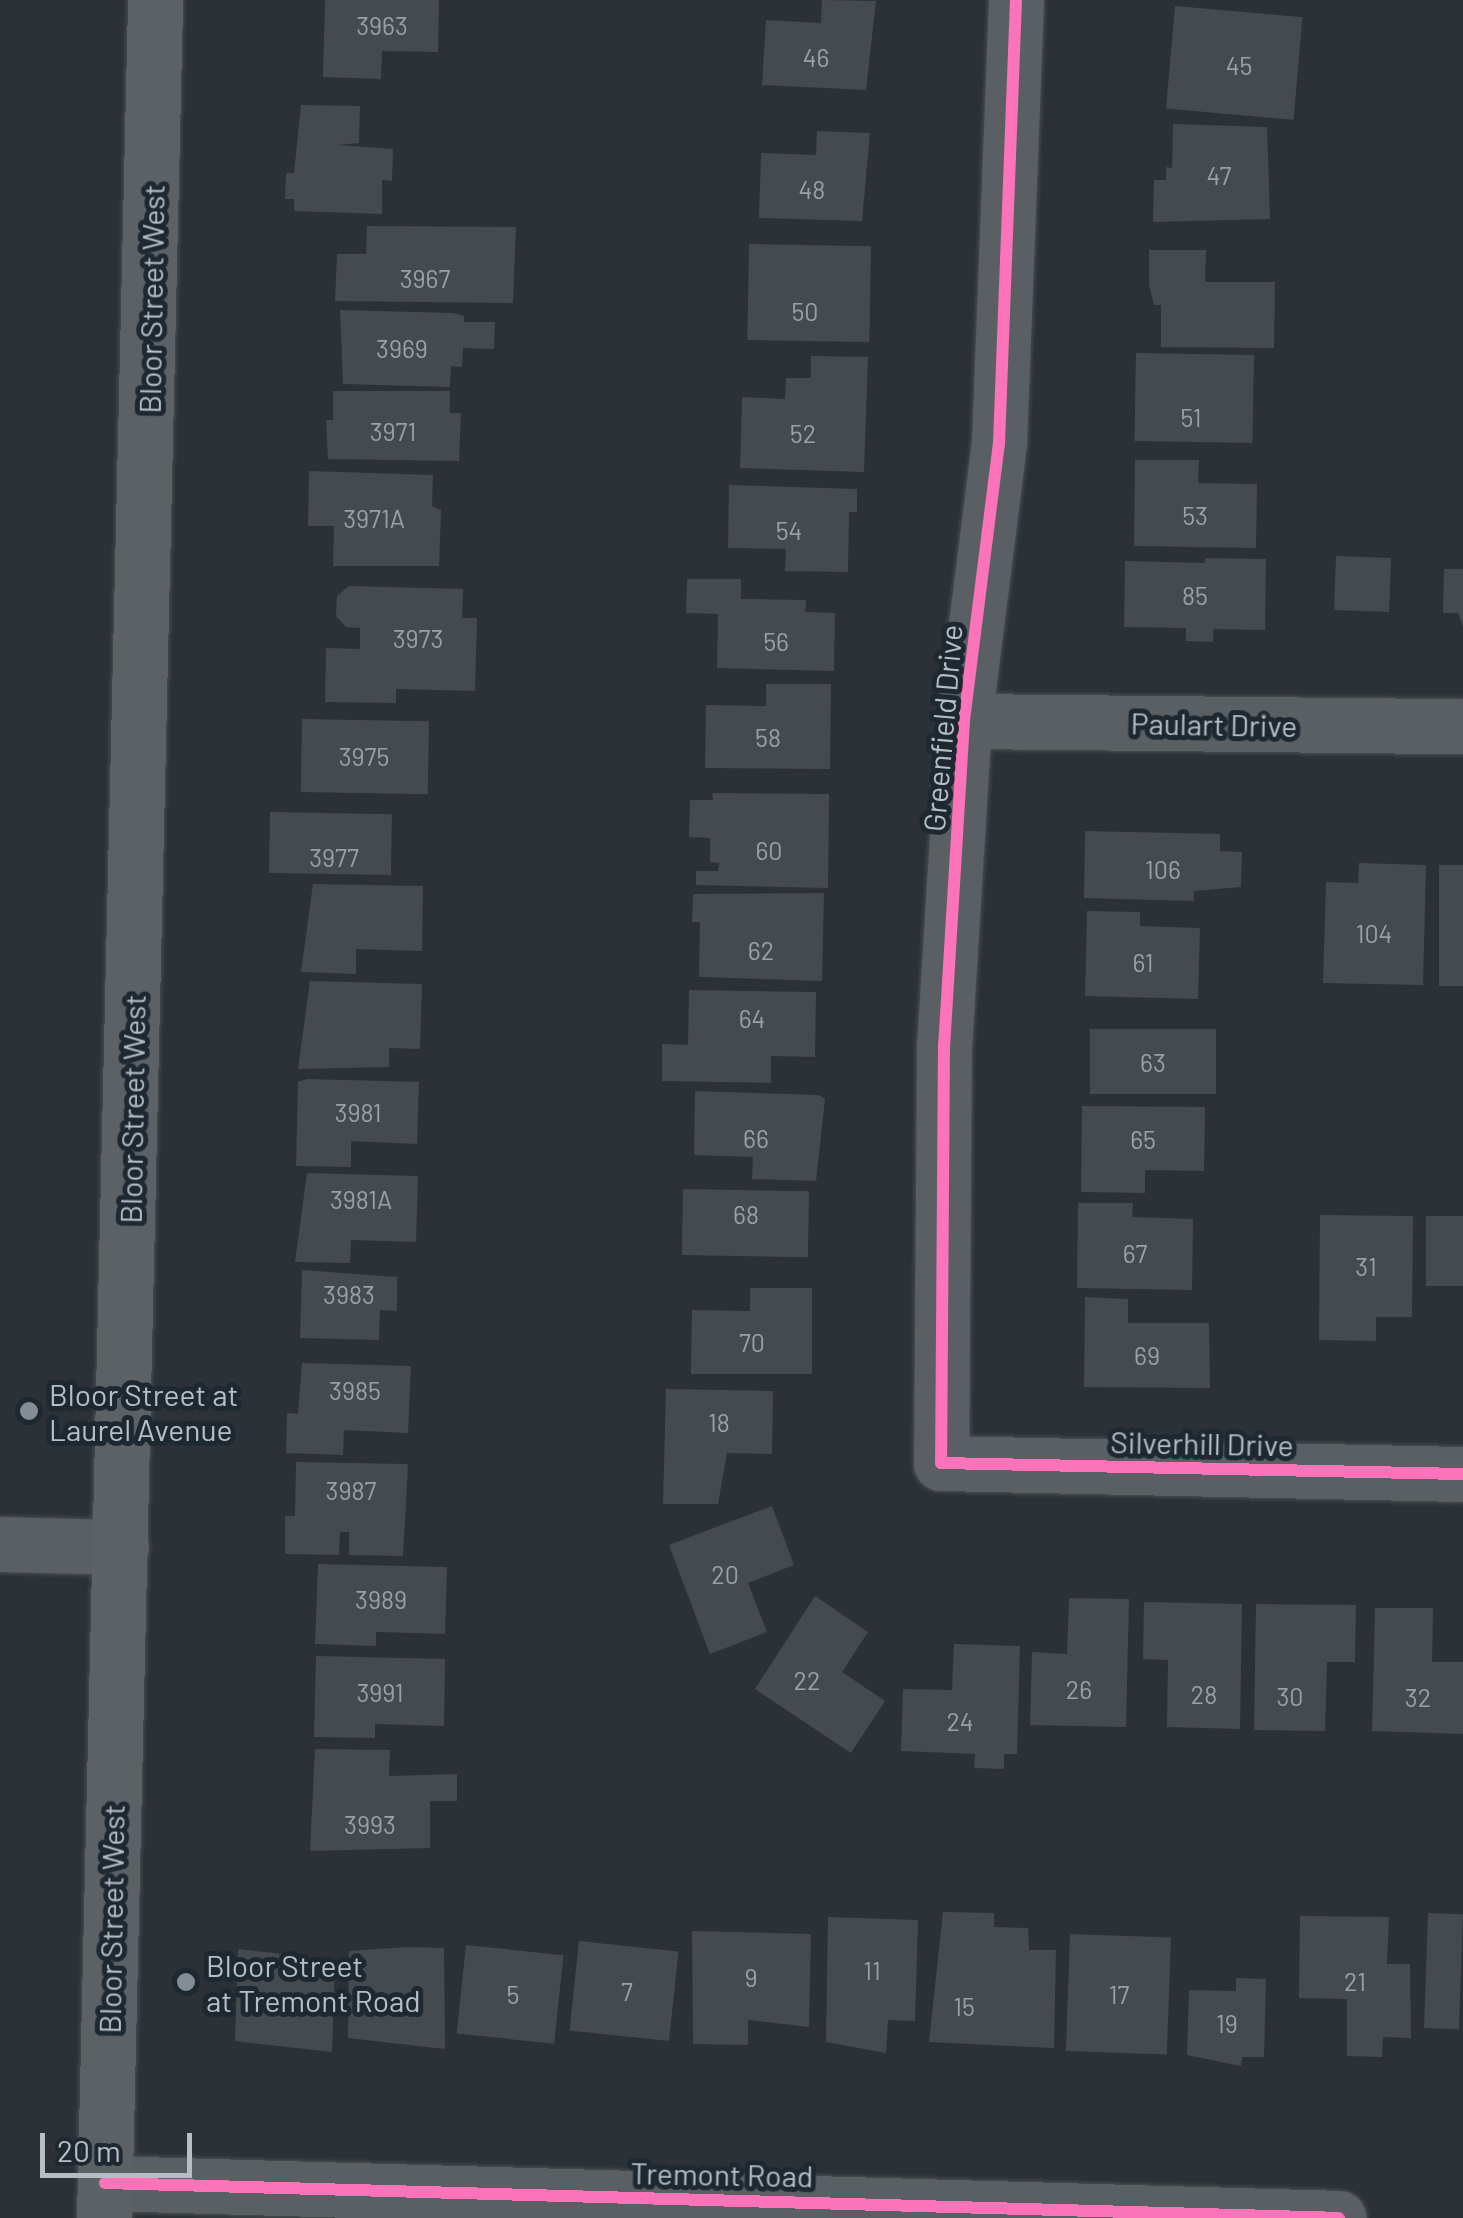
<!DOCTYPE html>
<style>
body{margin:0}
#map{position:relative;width:1463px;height:2218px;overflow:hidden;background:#2b3136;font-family:Barlow,sans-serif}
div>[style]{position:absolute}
.building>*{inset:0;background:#454a4f;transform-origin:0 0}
.roads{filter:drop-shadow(0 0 2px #484d51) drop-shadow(0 0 2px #484d51)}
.minor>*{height:55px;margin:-27.5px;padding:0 27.5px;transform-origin:27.5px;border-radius:27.5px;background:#5a5f64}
.major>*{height:55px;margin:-27.5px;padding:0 27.5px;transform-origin:27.5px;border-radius:27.5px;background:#5c6166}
.cycleway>*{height:12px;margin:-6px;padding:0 6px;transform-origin:6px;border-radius:6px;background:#fb73b8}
.dots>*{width:28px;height:28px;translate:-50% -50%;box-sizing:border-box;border:5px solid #1e2830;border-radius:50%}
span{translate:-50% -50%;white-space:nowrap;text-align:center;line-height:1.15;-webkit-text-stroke:10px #1e2830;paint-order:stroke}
.number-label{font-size:25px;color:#99a1a8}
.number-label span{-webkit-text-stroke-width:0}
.street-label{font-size:30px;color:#b5bec6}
.poi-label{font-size:30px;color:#b5bec6}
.left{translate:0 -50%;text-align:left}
.scale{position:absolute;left:40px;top:2133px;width:152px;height:45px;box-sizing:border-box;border:5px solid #b5bec6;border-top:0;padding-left:12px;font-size:30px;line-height:35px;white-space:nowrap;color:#b5bec6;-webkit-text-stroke:8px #1e2830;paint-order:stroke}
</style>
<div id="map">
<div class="building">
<i style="clip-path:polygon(325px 0,439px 0,438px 52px,382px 51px,381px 79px,323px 77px)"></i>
<i style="clip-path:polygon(822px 0,876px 1px,866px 90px,762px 85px,766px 20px,821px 23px)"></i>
<i style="left:1175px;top:6px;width:128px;height:103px;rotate:5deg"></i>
<i style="clip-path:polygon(301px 105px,360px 106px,359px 143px,337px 145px,393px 149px,392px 181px,382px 180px,382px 214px,294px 211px,294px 199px,285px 199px,286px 173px,294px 173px)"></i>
<i style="clip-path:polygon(1173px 124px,1267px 127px,1270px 219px,1153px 222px,1154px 180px,1166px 180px,1166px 167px,1172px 168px)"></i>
<i style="clip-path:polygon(817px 131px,870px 133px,862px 221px,759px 218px,761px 153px,816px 155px)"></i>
<i style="clip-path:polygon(367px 226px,516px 227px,513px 303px,335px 301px,337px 254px,366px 254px)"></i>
<i style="left:749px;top:244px;width:122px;height:96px;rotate:1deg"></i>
<i style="clip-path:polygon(1149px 250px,1206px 250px,1205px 282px,1275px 282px,1274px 348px,1161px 347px,1161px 305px,1154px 305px,1149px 285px)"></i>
<i style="clip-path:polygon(340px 310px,453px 313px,464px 316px,464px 322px,495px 322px,494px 349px,463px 348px,462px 367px,451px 366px,450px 387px,343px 384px)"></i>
<i style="left:1136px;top:353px;width:118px;height:88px;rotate:1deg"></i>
<i style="clip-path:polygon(811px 356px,868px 357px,864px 472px,740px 468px,742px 397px,785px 399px,786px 378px,811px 378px)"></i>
<i style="clip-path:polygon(333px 391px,450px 391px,450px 413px,461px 413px,459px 461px,328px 459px,326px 420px,333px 420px)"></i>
<i style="clip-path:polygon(1135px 460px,1199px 460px,1198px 483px,1257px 484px,1256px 548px,1134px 546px)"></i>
<i style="clip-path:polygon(309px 471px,433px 475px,432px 506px,441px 510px,439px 566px,333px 566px,334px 526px,308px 526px)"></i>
<i style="clip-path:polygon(729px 485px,857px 489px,857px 512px,849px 512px,848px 572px,785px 571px,786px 549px,728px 548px)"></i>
<i style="left:1336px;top:556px;width:55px;height:54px;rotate:2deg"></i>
<i style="clip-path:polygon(1205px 558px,1266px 559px,1265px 630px,1214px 629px,1213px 642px,1186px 641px,1186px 628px,1124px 627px,1125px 561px,1205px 563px)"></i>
<i style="clip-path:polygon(1444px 569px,1463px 569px,1463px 627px,1458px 613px,1443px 613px)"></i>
<i style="clip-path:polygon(687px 579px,741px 579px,741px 599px,806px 600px,805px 612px,835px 613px,834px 671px,717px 668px,718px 614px,686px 613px)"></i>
<i style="clip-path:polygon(349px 586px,463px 589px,462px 618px,477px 618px,475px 691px,396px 689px,396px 703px,325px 702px,326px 648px,360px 649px,360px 628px,346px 627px,336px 616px,337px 596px)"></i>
<i style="clip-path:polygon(766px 684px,831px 684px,830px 769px,705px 768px,706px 705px,766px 706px)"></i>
<i style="left:302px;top:719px;width:127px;height:73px;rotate:1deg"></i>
<i style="clip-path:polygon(712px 793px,829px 794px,828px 888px,696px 885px,696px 871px,718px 871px,719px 863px,710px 862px,710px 838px,689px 837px,690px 800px,713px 800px)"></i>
<i style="left:270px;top:812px;width:122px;height:61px;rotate:1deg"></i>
<i style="clip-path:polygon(1085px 831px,1220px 834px,1220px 851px,1242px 852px,1241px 887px,1194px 891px,1194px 901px,1084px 898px)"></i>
<i style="clip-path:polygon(1359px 863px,1426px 865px,1423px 985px,1323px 983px,1326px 882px,1358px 883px)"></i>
<i style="left:1439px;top:865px;width:24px;height:121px"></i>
<i style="clip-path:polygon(313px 884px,423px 886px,422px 951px,356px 949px,356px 974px,301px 972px)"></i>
<i style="clip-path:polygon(824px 893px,822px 981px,699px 977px,700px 922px,692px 922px,693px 894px)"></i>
<i style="clip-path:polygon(1087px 911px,1140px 912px,1140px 926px,1200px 928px,1198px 999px,1085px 996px)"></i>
<i style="clip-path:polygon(310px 981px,422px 984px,420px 1049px,389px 1048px,389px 1067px,298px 1069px)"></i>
<i style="clip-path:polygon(689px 990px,816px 992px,815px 1057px,771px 1056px,771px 1083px,662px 1081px,662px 1044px,688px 1045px)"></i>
<i style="left:1090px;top:1029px;width:126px;height:65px"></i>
<i style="clip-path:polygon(307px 1079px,419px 1082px,417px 1144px,351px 1141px,351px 1167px,296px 1166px,298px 1082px)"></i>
<i style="clip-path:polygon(695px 1091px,819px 1095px,825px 1099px,816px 1181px,752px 1179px,753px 1157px,694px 1155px)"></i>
<i style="clip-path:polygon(1082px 1106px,1205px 1107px,1204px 1171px,1145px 1170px,1145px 1193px,1081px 1192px)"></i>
<i style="clip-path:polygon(307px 1173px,418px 1176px,416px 1242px,351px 1240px,350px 1263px,295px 1262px)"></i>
<i style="left:683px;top:1189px;width:126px;height:66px;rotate:1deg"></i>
<i style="clip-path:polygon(1078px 1203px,1133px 1203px,1132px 1217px,1193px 1219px,1192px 1290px,1077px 1288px)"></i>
<i style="clip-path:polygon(1320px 1215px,1413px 1216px,1412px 1317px,1376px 1317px,1376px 1341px,1319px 1340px)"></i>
<i style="left:1426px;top:1216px;width:37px;height:70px"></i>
<i style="clip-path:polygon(302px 1270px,397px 1277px,397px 1311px,380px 1310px,379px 1340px,300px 1338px)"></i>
<i style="clip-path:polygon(750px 1288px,812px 1288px,812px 1374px,691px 1374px,692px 1310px,750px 1311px)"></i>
<i style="clip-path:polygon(1085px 1297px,1128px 1299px,1128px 1323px,1209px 1323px,1210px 1388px,1084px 1387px)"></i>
<i style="clip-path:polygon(302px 1363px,411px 1366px,408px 1433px,344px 1430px,343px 1455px,286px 1453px,287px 1413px,298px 1414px)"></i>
<i style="clip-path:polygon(666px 1389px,773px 1391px,772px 1454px,727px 1453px,718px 1504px,663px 1504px)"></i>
<i style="clip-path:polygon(296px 1462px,408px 1464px,403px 1556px,349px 1555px,349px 1532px,340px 1532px,339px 1555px,285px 1554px,285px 1516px,295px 1516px)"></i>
<i style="clip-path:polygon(772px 1506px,794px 1565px,748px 1583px,767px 1632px,710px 1654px,669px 1545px)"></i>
<i style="clip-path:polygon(318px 1564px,447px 1567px,445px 1634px,376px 1632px,376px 1646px,315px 1644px)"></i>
<i style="clip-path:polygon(815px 1596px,868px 1632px,842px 1672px,885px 1701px,851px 1753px,755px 1689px)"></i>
<i style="clip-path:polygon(1069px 1598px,1129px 1599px,1126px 1727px,1030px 1725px,1032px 1652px,1067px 1654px)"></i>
<i style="clip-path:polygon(1144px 1602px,1242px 1604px,1240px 1729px,1167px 1727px,1168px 1660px,1143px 1659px)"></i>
<i style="clip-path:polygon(1256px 1604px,1356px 1605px,1355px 1662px,1327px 1662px,1325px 1731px,1254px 1730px)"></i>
<i style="clip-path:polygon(1375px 1608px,1433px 1608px,1432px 1662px,1463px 1662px,1463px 1734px,1372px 1731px)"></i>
<i style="clip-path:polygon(954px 1644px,1020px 1646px,1017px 1754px,1004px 1754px,1004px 1769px,974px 1768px,975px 1754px,901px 1751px,903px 1689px,952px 1690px)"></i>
<i style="clip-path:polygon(316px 1656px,445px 1659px,444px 1726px,375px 1724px,375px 1738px,314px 1737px)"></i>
<i style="clip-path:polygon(315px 1749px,390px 1750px,389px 1776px,457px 1774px,457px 1801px,430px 1801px,430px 1848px,310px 1851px)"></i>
<i style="clip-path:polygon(943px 1912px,994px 1913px,994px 1927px,1028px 1928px,1029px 1950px,1056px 1950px,1054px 2048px,929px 2042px)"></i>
<i style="left:1428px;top:1913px;width:35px;height:115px;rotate:2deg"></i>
<i style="clip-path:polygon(1300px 1916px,1389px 1917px,1387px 1964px,1410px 1964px,1411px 2038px,1383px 2037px,1382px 2057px,1347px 2056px,1347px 1999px,1299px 1998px)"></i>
<i style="clip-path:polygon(828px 1917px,918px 1920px,915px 2021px,888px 2020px,886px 2053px,826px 2042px)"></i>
<i style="clip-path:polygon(692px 1931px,811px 1934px,809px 2027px,748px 2020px,748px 2045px,693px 2044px)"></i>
<i style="left:1070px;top:1934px;width:101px;height:117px;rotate:2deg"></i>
<i style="left:579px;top:1941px;width:100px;height:90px;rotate:6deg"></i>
<i style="left:466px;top:1945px;width:98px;height:89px;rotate:6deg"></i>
<i style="clip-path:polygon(407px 1947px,444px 1948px,445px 2049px,348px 2038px,349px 1951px)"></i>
<i style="clip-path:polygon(238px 1949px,335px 1960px,332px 2052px,235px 2041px)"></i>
<i style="clip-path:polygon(1236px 1978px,1266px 1979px,1264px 2057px,1242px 2057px,1241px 2066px,1187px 2055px,1189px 1990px,1236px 1991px)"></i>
</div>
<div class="roads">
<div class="minor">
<i style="left:1016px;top:0;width:443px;rotate:92.2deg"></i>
<i style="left:999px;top:443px;width:280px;rotate:97.2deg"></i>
<i style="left:964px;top:721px;width:324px;rotate:93.5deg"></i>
<i style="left:944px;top:1044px;width:419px;rotate:90.4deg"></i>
<i style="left:941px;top:1463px;width:522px;rotate:1.21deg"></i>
<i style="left:964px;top:721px;width:499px;rotate:0.6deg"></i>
<i style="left:0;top:1544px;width:121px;rotate:1.4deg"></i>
<i style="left:105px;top:2183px;width:1234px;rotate:1.62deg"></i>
</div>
<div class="major">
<i style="left:104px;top:2218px;width:2219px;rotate:-88.68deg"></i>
</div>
</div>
<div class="cycleway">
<i style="left:1016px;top:0;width:443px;rotate:92.2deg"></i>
<i style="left:999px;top:443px;width:280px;rotate:97.2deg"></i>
<i style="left:964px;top:721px;width:324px;rotate:93.5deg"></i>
<i style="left:944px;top:1044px;width:419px;rotate:90.4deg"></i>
<i style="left:941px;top:1463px;width:522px;rotate:1.21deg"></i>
<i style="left:105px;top:2183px;width:1234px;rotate:1.62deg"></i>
</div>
<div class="dots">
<i style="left:29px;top:1411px;background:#858d94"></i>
<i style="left:186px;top:1982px;background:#858d94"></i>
</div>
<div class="number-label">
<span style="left:382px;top:25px">3963</span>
<span style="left:816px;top:57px">46</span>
<span style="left:1239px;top:65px">45</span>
<span style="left:1219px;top:175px">47</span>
<span style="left:812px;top:189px">48</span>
<span style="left:425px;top:278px">3967</span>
<span style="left:805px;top:311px">50</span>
<span style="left:402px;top:348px">3969</span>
<span style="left:1191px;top:417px">51</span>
<span style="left:393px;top:431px">3971</span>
<span style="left:803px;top:433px">52</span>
<span style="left:1195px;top:515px">53</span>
<span style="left:374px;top:518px">3971A</span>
<span style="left:789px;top:530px">54</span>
<span style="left:1195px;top:595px">85</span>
<span style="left:418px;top:638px">3973</span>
<span style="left:776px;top:641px">56</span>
<span style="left:768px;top:737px">58</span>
<span style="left:364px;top:756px">3975</span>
<span style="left:769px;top:850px">60</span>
<span style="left:334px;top:857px">3977</span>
<span style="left:1163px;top:869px">106</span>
<span style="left:1374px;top:933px">104</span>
<span style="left:761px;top:950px">62</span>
<span style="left:1143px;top:962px">61</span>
<span style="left:752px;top:1018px">64</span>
<span style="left:1153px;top:1062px">63</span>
<span style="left:358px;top:1112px">3981</span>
<span style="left:756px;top:1138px">66</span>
<span style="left:1143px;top:1139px">65</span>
<span style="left:361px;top:1199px">3981A</span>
<span style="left:746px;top:1214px">68</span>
<span style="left:1135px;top:1253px">67</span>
<span style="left:1366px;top:1266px">31</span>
<span style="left:349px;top:1294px">3983</span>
<span style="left:752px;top:1342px">70</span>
<span style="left:1147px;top:1355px">69</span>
<span style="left:355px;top:1390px">3985</span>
<span style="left:719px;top:1422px">18</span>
<span style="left:351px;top:1490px">3987</span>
<span style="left:725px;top:1574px">20</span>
<span style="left:381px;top:1599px">3989</span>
<span style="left:807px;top:1680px">22</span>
<span style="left:1079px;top:1689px">26</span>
<span style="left:380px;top:1692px">3991</span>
<span style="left:1204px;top:1694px">28</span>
<span style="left:1290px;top:1696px">30</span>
<span style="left:1418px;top:1697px">32</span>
<span style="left:960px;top:1721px">24</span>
<span style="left:370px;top:1824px">3993</span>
<span style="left:872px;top:1970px">11</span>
<span style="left:751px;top:1977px">9</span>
<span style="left:1355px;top:1981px">21</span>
<span style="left:627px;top:1991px">7</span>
<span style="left:513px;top:1994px">5</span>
<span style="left:1119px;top:1994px">17</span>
<span style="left:964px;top:2006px">15</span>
<span style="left:1227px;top:2023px">19</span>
</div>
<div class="street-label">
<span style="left:151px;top:299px;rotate:-89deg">Bloor Street West</span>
<span style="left:1214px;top:724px;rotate:1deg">Paulart Drive</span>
<span style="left:942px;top:728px;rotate:-85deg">Greenfield Drive</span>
<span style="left:132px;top:1109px;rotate:-89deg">Bloor Street West</span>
<span style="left:1202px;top:1443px;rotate:1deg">Silverhill Drive</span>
<span style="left:111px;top:1919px;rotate:-89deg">Bloor Street West</span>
<span style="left:722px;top:2174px;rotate:1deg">Tremont Road</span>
</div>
<div class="poi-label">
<span class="left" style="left:49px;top:1411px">Bloor Street at<br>Laurel Avenue</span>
<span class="left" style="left:206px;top:1982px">Bloor Street<br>at Tremont Road</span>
</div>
<div class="scale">20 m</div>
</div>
